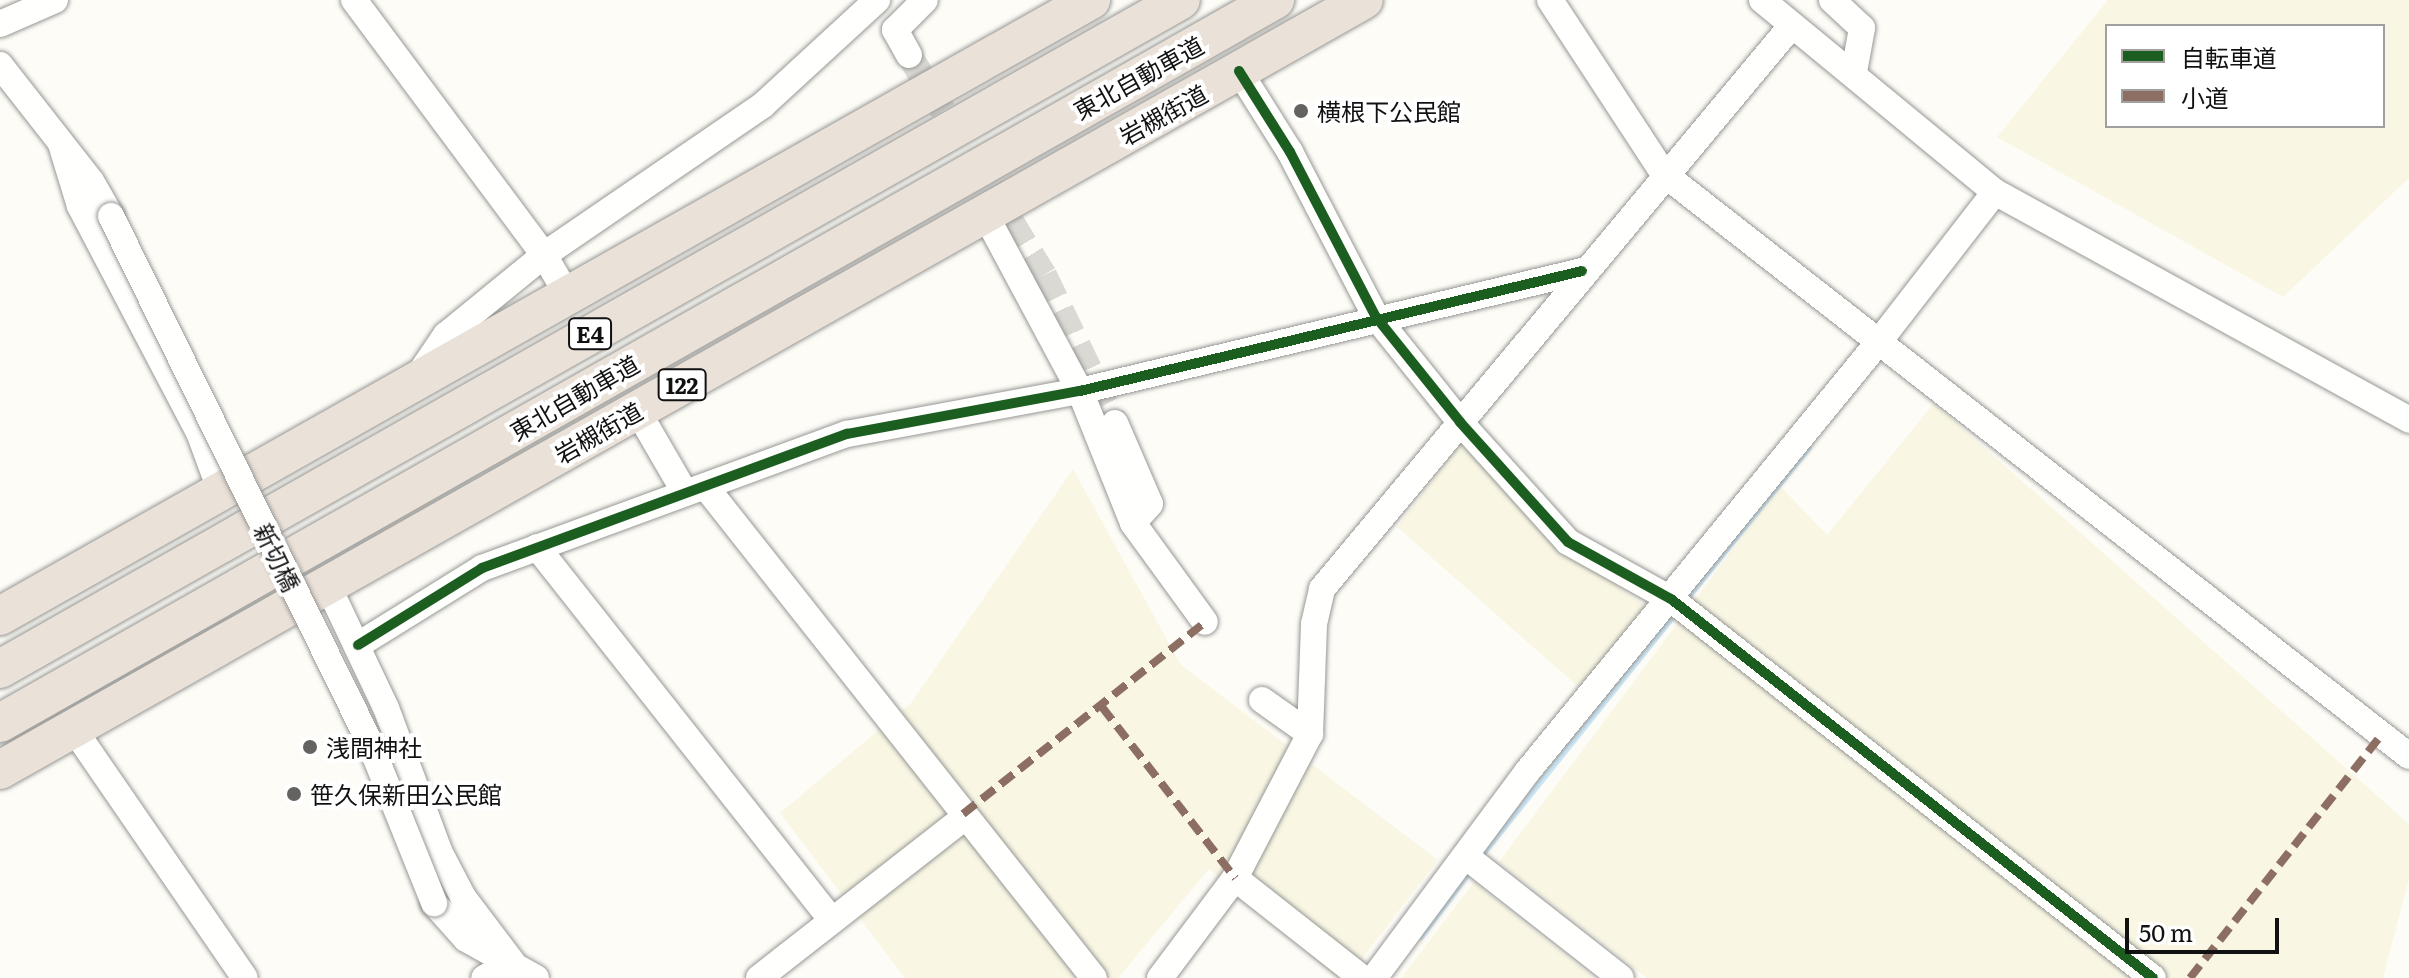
<!DOCTYPE html>
<meta charset="utf-8">
<style>
body{margin:0}
#map{position:relative;width:2409px;height:978px;overflow:hidden;background:#fdfcf7;font-family:Literata,"Noto Sans JP",serif}
div>[style]{position:absolute}
.farmland>*{inset:0;background:#f9f7e4}
.stream>*{height:6px;margin:-3px;padding:0 3px;transform-origin:3px;border-radius:3px;background:#cde8f7}
.minor-tunnel>*{height:26px;margin-top:-13px;transform-origin:0;background:repeating-linear-gradient(90deg,#dad9d4 0 26px,transparent 0 39px)}
.roads{filter:drop-shadow(0 0 2px #979795) drop-shadow(0 0 2px #979795)}
.minor>*{height:26px;margin:-13px;padding:0 13px;transform-origin:13px;border-radius:13px;background:#fffffe}
.highway>*{height:38px;margin:-19px;padding:0 19px;transform-origin:19px;border-radius:19px;background:#eae1d8}
.bridges{filter:drop-shadow(0 0 2px #979795) drop-shadow(0 0 2px #979795)}
.minor-bridge>*{height:26px;margin:-13px;padding:0 13px;transform-origin:13px;border-radius:13px;background:#fffffe}
.quiet>*{height:8px;margin-top:-4px;transform-origin:0;background:repeating-linear-gradient(90deg,#8d6e63 0 16px,transparent 0 24px)}
.cycleway>*{height:10px;margin:-5px;padding:0 5px;transform-origin:5px;border-radius:5px;background:#1b5e20}
.dots>*{width:22px;height:22px;translate:-50% -50%;box-sizing:border-box;border:4px solid #fff;border-radius:50%}
span{translate:-50% -50%;white-space:nowrap;text-align:center;line-height:1.15;-webkit-text-stroke:8px #fff;paint-order:stroke}
.shield-label span{padding:2px 6px;background:#fff;border:2px solid;border-radius:6px;-webkit-text-stroke-width:0}
.shield-label{font-size:22px;color:#111;font-weight:700}
.street-label{font-size:24px;color:#111}
.poi-label{font-size:24px;color:#111}
.left{translate:0 -50%;text-align:left}
.legend{position:absolute;left:2105px;top:24px;width:280px;height:104px;box-sizing:border-box;background:#fff;border:2px solid #a0a0a0;margin:0;padding:10px 14px;list-style:none;font-size:24px;color:#111}
.legend li{display:flex;align-items:center;gap:16px;height:40px}
.legend b{width:40px;border:2px solid #a0a0a0}
.scale{position:absolute;left:2125px;top:918px;width:154px;height:36px;box-sizing:border-box;border:4px solid #111;border-top:0;padding-left:10px;font-size:24px;line-height:28px;white-space:nowrap;color:#111;-webkit-text-stroke:6px #fff;paint-order:stroke}
</style>
<div id="map">
<div class="farmland">
<i style="clip-path:polygon(evenodd,2108px 0,2409px 0,2409px 178px,2283px 297px,1997px 137px,2108px 0,2107px 26px,2383px 26px,2383px 126px,2107px 126px,2107px 26px)"></i>
<i style="clip-path:polygon(1934px 403px,2409px 824px,2409px 879px,2383px 978px,1647px 978px,1499px 862px,1780px 486px,1827px 535px)"></i>
<i style="clip-path:polygon(1464px 439px,1556px 543px,1645px 606px,1582px 690px,1397px 527px)"></i>
<i style="clip-path:polygon(1073px 469px,1181px 665px,1438px 860px,1347px 978px,1337px 978px,1209px 869px,1118px 978px,905px 978px,780px 813px,911px 703px)"></i>
<i style="clip-path:polygon(1474px 882px,1594px 978px,1401px 978px)"></i>
</div>
<div class="stream">
<i style="left:1685px;top:601px;width:197px;rotate:-51deg"></i>
<i style="left:1478px;top:860px;width:317px;rotate:-51.3deg"></i>
<i style="left:1421px;top:937px;width:85px;rotate:-53.1deg"></i>
</div>
<div class="minor-tunnel">
<i style="left:909px;top:55px;width:258px;rotate:58.5deg"></i>
<i style="left:1044px;top:275px;width:164px;rotate:64.4deg"></i>
</div>
<div class="roads">
<div class="minor">
<i style="left:354px;top:0;width:318px;rotate:53.3deg"></i>
<i style="left:544px;top:255px;width:45px;rotate:59.5deg"></i>
<i style="left:1550px;top:0;width:208px;rotate:56.8deg"></i>
<i style="left:1664px;top:174px;width:945px;rotate:38deg"></i>
<i style="left:1762px;top:0;width:302px;rotate:39.5deg"></i>
<i style="left:1995px;top:192px;width:473px;rotate:28.8deg"></i>
<i style="left:1832px;top:0;width:41px;rotate:43deg"></i>
<i style="left:1862px;top:28px;width:45px;rotate:100.3deg"></i>
<i style="left:0;top:24px;width:60px;rotate:-23.6deg"></i>
<i style="left:909px;top:55px;width:29px;rotate:-119deg"></i>
<i style="left:895px;top:30px;width:42px;rotate:-45deg"></i>
<i style="left:0;top:65px;width:147px;rotate:51.9deg"></i>
<i style="left:91px;top:181px;width:40px;rotate:60.3deg"></i>
<i style="left:1239px;top:71px;width:96px;rotate:57.8deg"></i>
<i style="left:1290px;top:152px;width:186px;rotate:62.5deg"></i>
<i style="left:1376px;top:317px;width:134px;rotate:51.3deg"></i>
<i style="left:1460px;top:422px;width:161px;rotate:48deg"></i>
<i style="left:1568px;top:542px;width:118px;rotate:29deg"></i>
<i style="left:1671px;top:599px;width:613px;rotate:38.18deg"></i>
<i style="left:61px;top:144px;width:65px;rotate:73deg"></i>
<i style="left:80px;top:206px;width:259px;rotate:62.3deg"></i>
<i style="left:200px;top:435px;width:61px;rotate:69.8deg"></i>
<i style="left:985px;top:214px;width:201px;rotate:61.8deg"></i>
<i style="left:1080px;top:391px;width:142px;rotate:68.1deg"></i>
<i style="left:1133px;top:523px;width:122px;rotate:54deg"></i>
<i style="left:418px;top:376px;width:50px;rotate:-55.7deg"></i>
<i style="left:446px;top:335px;width:127px;rotate:-39.2deg"></i>
<i style="left:544px;top:255px;width:265px;rotate:-34.4deg"></i>
<i style="left:763px;top:105px;width:155px;rotate:-42.6deg"></i>
<i style="left:637px;top:410px;width:94px;rotate:59.9deg"></i>
<i style="left:1115px;top:423px;width:88px;rotate:66.6deg"></i>
<i style="left:1150px;top:504px;width:25px;rotate:132deg"></i>
<i style="left:705px;top:486px;width:627px;rotate:51.67deg"></i>
<i style="left:537px;top:547px;width:476px;rotate:51.7deg"></i>
<i style="left:328px;top:586px;width:135px;rotate:64.6deg"></i>
<i style="left:386px;top:708px;width:155px;rotate:69.6deg"></i>
<i style="left:440px;top:853px;width:50px;rotate:62.4deg"></i>
<i style="left:463px;top:897px;width:81px;rotate:53deg"></i>
<i style="left:512px;top:962px;width:32px;rotate:150deg"></i>
<i style="left:358px;top:645px;width:146px;rotate:-31.8deg"></i>
<i style="left:482px;top:568px;width:389px;rotate:-20.2deg"></i>
<i style="left:847px;top:434px;width:237px;rotate:-10.5deg"></i>
<i style="left:1080px;top:391px;width:516px;rotate:-13.44deg"></i>
<i style="left:1262px;top:700px;width:59px;rotate:35.3deg"></i>
<i style="left:73px;top:728px;width:303px;rotate:55.5deg"></i>
<i style="left:1468px;top:858px;width:194px;rotate:38.1deg"></i>
<i style="left:1235px;top:878px;width:162px;rotate:38.2deg"></i>
<i style="left:434px;top:903px;width:48px;rotate:48.4deg"></i>
<i style="left:466px;top:939px;width:80px;rotate:29.1deg"></i>
<i style="left:759px;top:978px;width:261px;rotate:-38deg"></i>
<i style="left:1160px;top:978px;width:125px;rotate:-53.1deg"></i>
<i style="left:1235px;top:878px;width:162px;rotate:-62.5deg"></i>
<i style="left:1310px;top:734px;width:110px;rotate:-87.9deg"></i>
<i style="left:1314px;top:624px;width:36px;rotate:-77deg"></i>
<i style="left:1322px;top:589px;width:734px;rotate:-50.19deg"></i>
<i style="left:1374px;top:978px;width:257px;rotate:-53.4deg"></i>
<i style="left:1527px;top:772px;width:559px;rotate:-50.73deg"></i>
<i style="left:1881px;top:339px;width:186px;rotate:-52.2deg"></i>
</div>
<div class="highway">
<i style="left:0;top:616px;width:1253px;rotate:-29.45deg"></i>
<i style="left:0;top:669px;width:1357px;rotate:-29.53deg"></i>
<i style="left:0;top:723px;width:1466px;rotate:-29.56deg"></i>
<i style="left:0;top:770px;width:1566px;rotate:-29.45deg"></i>
</div>
</div>
<div class="bridges">
<div class="minor-bridge">
<i style="left:111px;top:216px;width:585px;rotate:63.83deg"></i>
<i style="left:369px;top:741px;width:175px;rotate:68.1deg"></i>
</div>
</div>
<div class="quiet">
<i style="left:1102px;top:707px;width:217px;rotate:52.1deg"></i>
<i style="left:963px;top:814px;width:309px;rotate:-38.4deg"></i>
<i style="left:2190px;top:978px;width:309px;rotate:-51.8deg"></i>
</div>
<div class="cycleway">
<i style="left:1239px;top:71px;width:96px;rotate:57.8deg"></i>
<i style="left:1290px;top:152px;width:186px;rotate:62.5deg"></i>
<i style="left:1376px;top:317px;width:134px;rotate:51.3deg"></i>
<i style="left:1460px;top:422px;width:161px;rotate:48deg"></i>
<i style="left:1568px;top:542px;width:118px;rotate:29deg"></i>
<i style="left:1671px;top:599px;width:613px;rotate:38.18deg"></i>
<i style="left:358px;top:645px;width:146px;rotate:-31.8deg"></i>
<i style="left:482px;top:568px;width:389px;rotate:-20.2deg"></i>
<i style="left:847px;top:434px;width:237px;rotate:-10.5deg"></i>
<i style="left:1080px;top:391px;width:516px;rotate:-13.44deg"></i>
</div>
<div class="dots">
<i style="left:1301px;top:111px;background:#646362"></i>
<i style="left:310px;top:747px;background:#646362"></i>
<i style="left:294px;top:794px;background:#646362"></i>
</div>
<div class="shield-label">
<span style="left:590px;top:334px">E4</span>
<span style="left:682px;top:385px">122</span>
</div>
<div class="street-label">
<span style="left:1138px;top:77px;rotate:-29deg">東北自動車道</span>
<span style="left:1163px;top:114px;rotate:-29deg">岩槻街道</span>
<span style="left:574px;top:397px;rotate:-30deg">東北自動車道</span>
<span style="left:598px;top:432px;rotate:-30deg">岩槻街道</span>
<span style="left:278px;top:557px;rotate:64deg">新切橋</span>
</div>
<div class="poi-label">
<span class="left" style="left:1317px;top:111px">横根下公民館</span>
<span class="left" style="left:326px;top:747px">浅間神社</span>
<span class="left" style="left:310px;top:794px">笹久保新田公民館</span>
</div>
<ul class="legend">
<li><b style="height:10px;background:#1b5e20"></b>自転車道</li>
<li><b style="height:10px;background:#8d6e63"></b>小道</li>
</ul>
<div class="scale">50 m</div>
</div>
